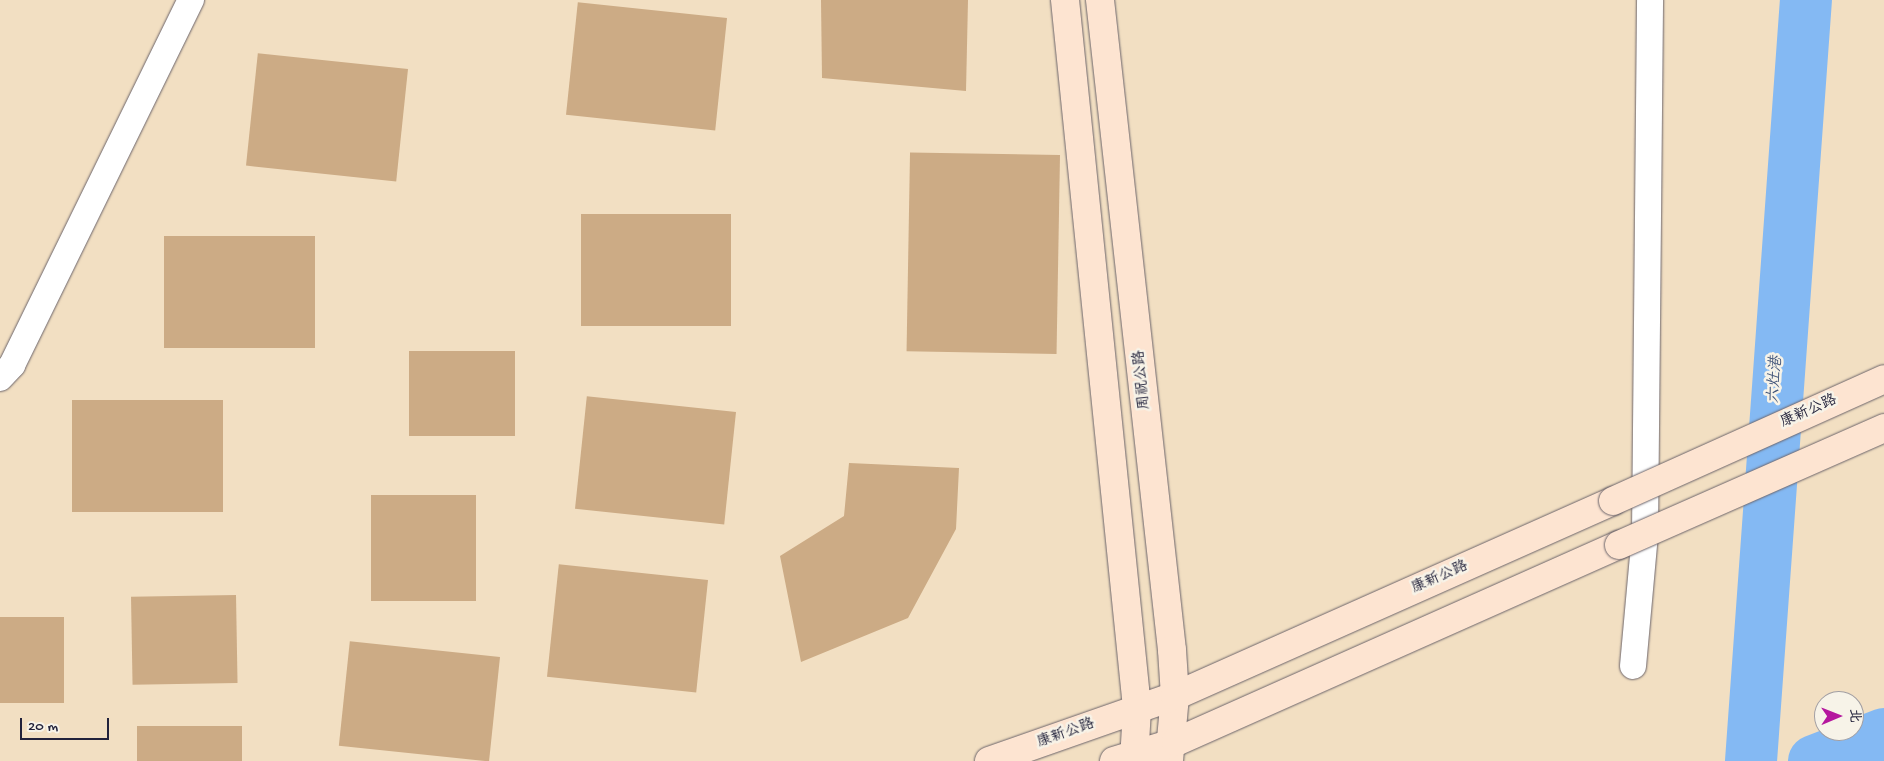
<!DOCTYPE html>
<meta charset="utf-8">
<style>
body{margin:0}
#map{position:relative;width:1884px;height:761px;overflow:hidden;background:#f2dfc2;font-family:"Gochi Hand","LXGW WenKai TC",sans-serif}
div>[style]{position:absolute}
.river>*{height:52px;margin:-26px;padding:0 26px;transform-origin:26px;border-radius:26px;background:#84b9f3}
.building>*{inset:0;background:#ccab85;transform-origin:0 0}
.roads{filter:drop-shadow(0 0 1px #6b646a) drop-shadow(0 0 1px #6b646a)}
.street>*{height:26px;margin:-13px;padding:0 13px;transform-origin:13px;border-radius:13px;background:#fff}
.secondary>*{height:28px;margin:-14px;padding:0 14px;transform-origin:14px;border-radius:14px;background:#fde4d1}
.bridges{filter:drop-shadow(0 0 1px #6b646a) drop-shadow(0 0 1px #6b646a)}
.secondary-bridge>*{height:28px;margin:-14px;padding:0 14px;transform-origin:14px;border-radius:14px;background:#fde4d1}
span{translate:-50% -50%;white-space:nowrap;text-align:center;line-height:1.15;-webkit-text-stroke:5px #f7f3e8;paint-order:stroke}
.street-label{font-size:15px;color:#22223b}
.water-label{font-size:16px;color:#44577b;font-style:italic}
.north{position:absolute;left:1814px;top:691px;width:50px;height:50px;box-sizing:border-box;background:#f7f3e8;border:1px solid #a29fa3;border-radius:50%;rotate:89deg;font-size:14px;font-weight:700;line-height:20px;text-align:center;color:#22223b}
.north::after{content:'';display:block;margin:auto;width:18px;height:22px;background:#b5179e;clip-path:polygon(50% 0,100% 100%,50% 72%,0 100%)}
.scale{position:absolute;left:20px;top:718px;width:89px;height:22px;box-sizing:border-box;border:2px solid #22223b;border-top:0;padding-left:6px;font-size:15px;line-height:18px;white-space:nowrap;color:#22223b;-webkit-text-stroke:4px #f7f3e8;paint-order:stroke}
</style>
<div id="map">
<div class="river">
<i style="left:1751px;top:761px;width:763px;rotate:-85.87deg"></i>
<i style="left:1814px;top:761px;width:75px;rotate:-21.1deg"></i>
</div>
<div class="building">
<i style="clip-path:polygon(821px 0,968px 0,966px 91px,822px 78px)"></i>
<i style="left:727px;top:18px;width:113px;height:150px;rotate:96deg"></i>
<i style="left:408px;top:69px;width:113px;height:151px;rotate:96deg"></i>
<i style="left:1060px;top:155px;width:199px;height:150px;rotate:91deg"></i>
<i style="left:581px;top:214px;width:150px;height:112px"></i>
<i style="left:164px;top:236px;width:151px;height:112px"></i>
<i style="left:409px;top:351px;width:106px;height:85px"></i>
<i style="left:72px;top:400px;width:151px;height:112px"></i>
<i style="left:736px;top:412px;width:113px;height:150px;rotate:96deg"></i>
<i style="clip-path:polygon(849px 463px,959px 468px,956px 529px,908px 618px,801px 662px,780px 556px,844px 516px)"></i>
<i style="left:371px;top:495px;width:105px;height:106px"></i>
<i style="left:708px;top:580px;width:113px;height:150px;rotate:96deg"></i>
<i style="left:236px;top:595px;width:88px;height:105px;rotate:89deg"></i>
<i style="left:0;top:617px;width:64px;height:86px"></i>
<i style="left:500px;top:657px;width:105px;height:151px;rotate:96deg"></i>
<i style="left:137px;top:726px;width:105px;height:35px"></i>
</div>
<div class="roads">
<div class="street">
<i style="left:0;top:378px;width:18px;rotate:-47deg"></i>
<i style="left:12px;top:365px;width:407px;rotate:-63.9deg"></i>
<i style="left:1633px;top:666px;width:132px;rotate:-84.8deg"></i>
<i style="left:1645px;top:535px;width:535px;rotate:-89.46deg"></i>
</div>
<div class="secondary">
<i style="left:1065px;top:0;width:712px;rotate:84.19deg"></i>
<i style="left:1137px;top:708px;width:53px;rotate:93.2deg"></i>
<i style="left:1100px;top:0;width:654px;rotate:83.68deg"></i>
<i style="left:1172px;top:650px;width:46px;rotate:86.3deg"></i>
<i style="left:1175px;top:696px;width:65px;rotate:95.3deg"></i>
<i style="left:989px;top:761px;width:197px;rotate:-19.3deg"></i>
<i style="left:1175px;top:696px;width:479px;rotate:-24deg"></i>
<i style="left:1114px;top:761px;width:65px;rotate:-17deg"></i>
<i style="left:1176px;top:742px;width:485px;rotate:-24deg"></i>
</div>
</div>
<div class="bridges">
<div class="secondary-bridge">
<i style="left:1613px;top:501px;width:297px;rotate:-24.2deg"></i>
<i style="left:1619px;top:545px;width:290px;rotate:-23.8deg"></i>
</div>
</div>
<div class="street-label">
<span style="left:1143px;top:380px;rotate:-96deg">周祝公路</span>
<span style="left:1809px;top:412px;rotate:-24deg">康新公路</span>
<span style="left:1440px;top:578px;rotate:-24deg">康新公路</span>
<span style="left:1066px;top:734px;rotate:-20deg">康新公路</span>
</div>
<div class="water-label">
<span style="left:1777px;top:380px;rotate:-86deg">六灶港</span>
</div>
<div class="north">北</div>
<div class="scale">20 m</div>
</div>
